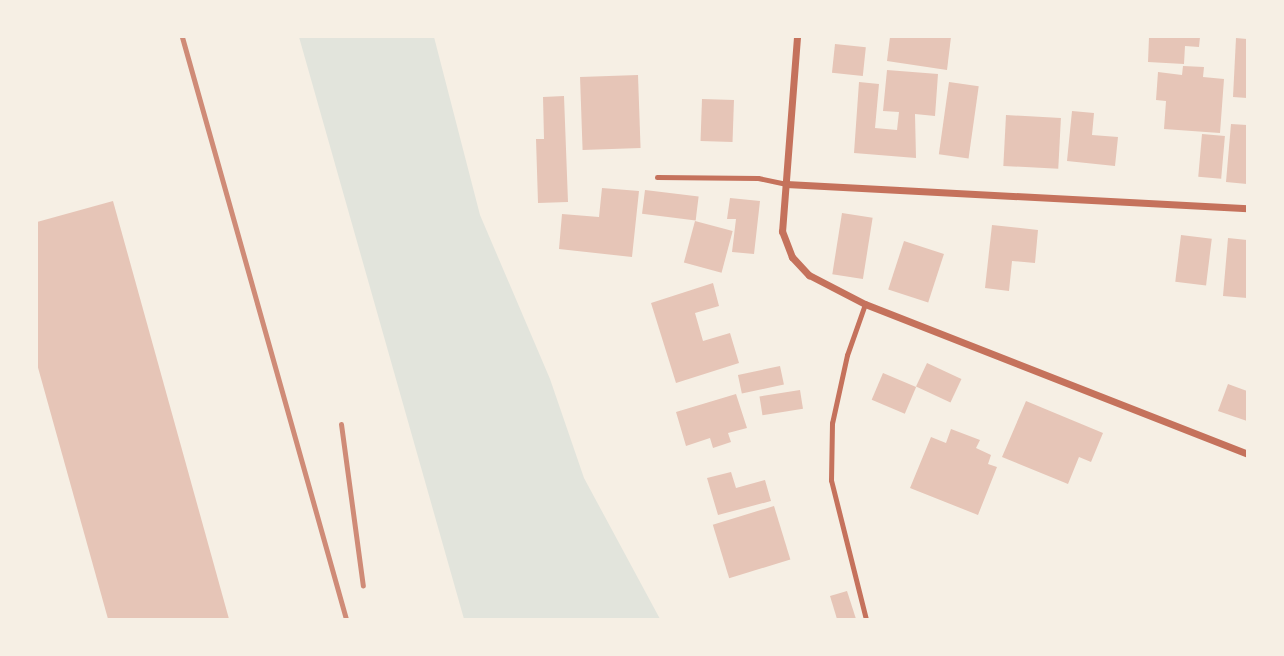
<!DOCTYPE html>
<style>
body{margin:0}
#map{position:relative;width:1284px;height:656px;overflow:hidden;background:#f6efe4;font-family:"IBM Plex Sans",sans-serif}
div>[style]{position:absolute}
.green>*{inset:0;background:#e2e4dc}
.building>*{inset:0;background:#e6c5b7;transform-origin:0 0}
.service>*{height:5px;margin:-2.5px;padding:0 2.5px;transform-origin:2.5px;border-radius:2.5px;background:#c5725c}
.minor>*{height:7px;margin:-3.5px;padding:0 3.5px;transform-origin:3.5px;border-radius:3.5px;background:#c5725c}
.rail>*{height:5px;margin:-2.5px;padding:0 2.5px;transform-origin:2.5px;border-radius:2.5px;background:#cf8b77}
span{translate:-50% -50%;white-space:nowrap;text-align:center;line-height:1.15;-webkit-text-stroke:7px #f6efe4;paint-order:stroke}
.frame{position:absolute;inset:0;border:38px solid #f6efe4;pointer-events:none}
</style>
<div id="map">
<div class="green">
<i style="clip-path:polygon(299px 37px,434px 37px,480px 215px,550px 379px,584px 478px,660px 619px,464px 619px)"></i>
</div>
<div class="building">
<i style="clip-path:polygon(890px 37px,951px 37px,947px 70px,887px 61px)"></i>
<i style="clip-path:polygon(1149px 37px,1200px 37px,1199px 47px,1185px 46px,1184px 64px,1148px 62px)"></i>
<i style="clip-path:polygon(1236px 38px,1247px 39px,1247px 98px,1233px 97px)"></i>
<i style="left:835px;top:44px;width:31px;height:29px;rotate:6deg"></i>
<i style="clip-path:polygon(1183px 66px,1204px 67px,1203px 77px,1224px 79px,1220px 133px,1164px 129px,1166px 101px,1156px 100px,1158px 72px,1182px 75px)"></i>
<i style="clip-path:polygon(887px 70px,938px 74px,935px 116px,915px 114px,916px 158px,854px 153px,859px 82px,879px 84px,875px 128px,897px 130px,899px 112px,883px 111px)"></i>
<i style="left:638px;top:75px;width:73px;height:58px;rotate:88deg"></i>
<i style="left:949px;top:82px;width:30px;height:73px;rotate:8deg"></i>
<i style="clip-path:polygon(564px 96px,568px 202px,538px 203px,536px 139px,544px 139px,543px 97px)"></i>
<i style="left:702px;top:99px;width:32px;height:42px;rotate:2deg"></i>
<i style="clip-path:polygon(1072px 111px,1094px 113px,1092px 135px,1118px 137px,1115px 166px,1067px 161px)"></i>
<i style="left:1006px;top:115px;width:55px;height:51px;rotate:3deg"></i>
<i style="clip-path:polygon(1231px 124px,1247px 125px,1247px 184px,1226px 182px)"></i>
<i style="left:1202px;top:134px;width:23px;height:43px;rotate:5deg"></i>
<i style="clip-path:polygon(602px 188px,639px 191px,632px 257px,559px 249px,562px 214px,599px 217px)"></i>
<i style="left:645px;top:190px;width:54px;height:24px;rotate:7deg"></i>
<i style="clip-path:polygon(730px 198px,760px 201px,754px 254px,732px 252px,736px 219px,727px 219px)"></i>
<i style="clip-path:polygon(113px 201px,229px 619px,108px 619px,37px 364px,37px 222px)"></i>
<i style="left:842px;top:213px;width:31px;height:62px;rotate:9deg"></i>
<i style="left:695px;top:221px;width:39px;height:43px;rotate:15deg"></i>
<i style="clip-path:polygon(992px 225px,1038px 230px,1035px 263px,1012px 261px,1009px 291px,985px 288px)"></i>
<i style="left:1181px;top:235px;width:31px;height:47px;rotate:7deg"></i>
<i style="clip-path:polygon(1228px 238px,1247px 240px,1247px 298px,1223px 296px)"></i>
<i style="left:904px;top:241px;width:42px;height:51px;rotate:18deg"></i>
<i style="clip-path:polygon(713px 283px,719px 306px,695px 313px,703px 341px,730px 333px,739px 363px,676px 383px,651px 303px)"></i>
<i style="left:927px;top:363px;width:38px;height:26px;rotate:25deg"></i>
<i style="left:780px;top:366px;width:19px;height:43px;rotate:78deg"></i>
<i style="left:883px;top:373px;width:36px;height:29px;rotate:23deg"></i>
<i style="clip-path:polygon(1228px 384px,1247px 391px,1247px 421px,1218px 411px)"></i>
<i style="left:800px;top:390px;width:19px;height:41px;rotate:81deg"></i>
<i style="clip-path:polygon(736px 394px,747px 428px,728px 433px,731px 442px,713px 448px,710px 438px,686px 446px,676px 412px)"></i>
<i style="clip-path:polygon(1026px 401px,1103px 433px,1091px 462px,1079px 457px,1068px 484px,1002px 457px)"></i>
<i style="clip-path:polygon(951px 429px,980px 440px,976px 448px,991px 455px,988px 464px,997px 467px,978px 515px,910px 488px,931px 437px,946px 443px)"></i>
<i style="clip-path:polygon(731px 472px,736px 488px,765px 480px,771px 501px,718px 515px,707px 478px)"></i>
<i style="left:774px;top:506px;width:56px;height:64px;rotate:73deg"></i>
<i style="clip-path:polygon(847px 591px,856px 619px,837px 619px,830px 596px)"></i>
</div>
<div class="service">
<i style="left:657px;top:177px;width:101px;rotate:0.6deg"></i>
<i style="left:758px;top:178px;width:29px;rotate:12deg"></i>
<i style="left:865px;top:304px;width:54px;rotate:109.4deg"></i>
<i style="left:847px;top:355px;width:70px;rotate:102.4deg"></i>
<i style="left:832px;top:423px;width:57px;rotate:91deg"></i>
<i style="left:831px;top:480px;width:143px;rotate:75.9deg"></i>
</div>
<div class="minor">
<i style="left:797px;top:37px;width:195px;rotate:94.4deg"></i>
<i style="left:782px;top:231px;width:28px;rotate:69deg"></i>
<i style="left:792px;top:257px;width:25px;rotate:47deg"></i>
<i style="left:809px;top:275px;width:63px;rotate:27.4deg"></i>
<i style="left:865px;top:304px;width:410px;rotate:21.4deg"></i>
<i style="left:786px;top:184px;width:462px;rotate:3deg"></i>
</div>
<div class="rail">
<i style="left:182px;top:37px;width:605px;rotate:74.26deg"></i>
<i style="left:341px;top:424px;width:163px;rotate:82.3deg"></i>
</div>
<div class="frame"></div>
</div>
